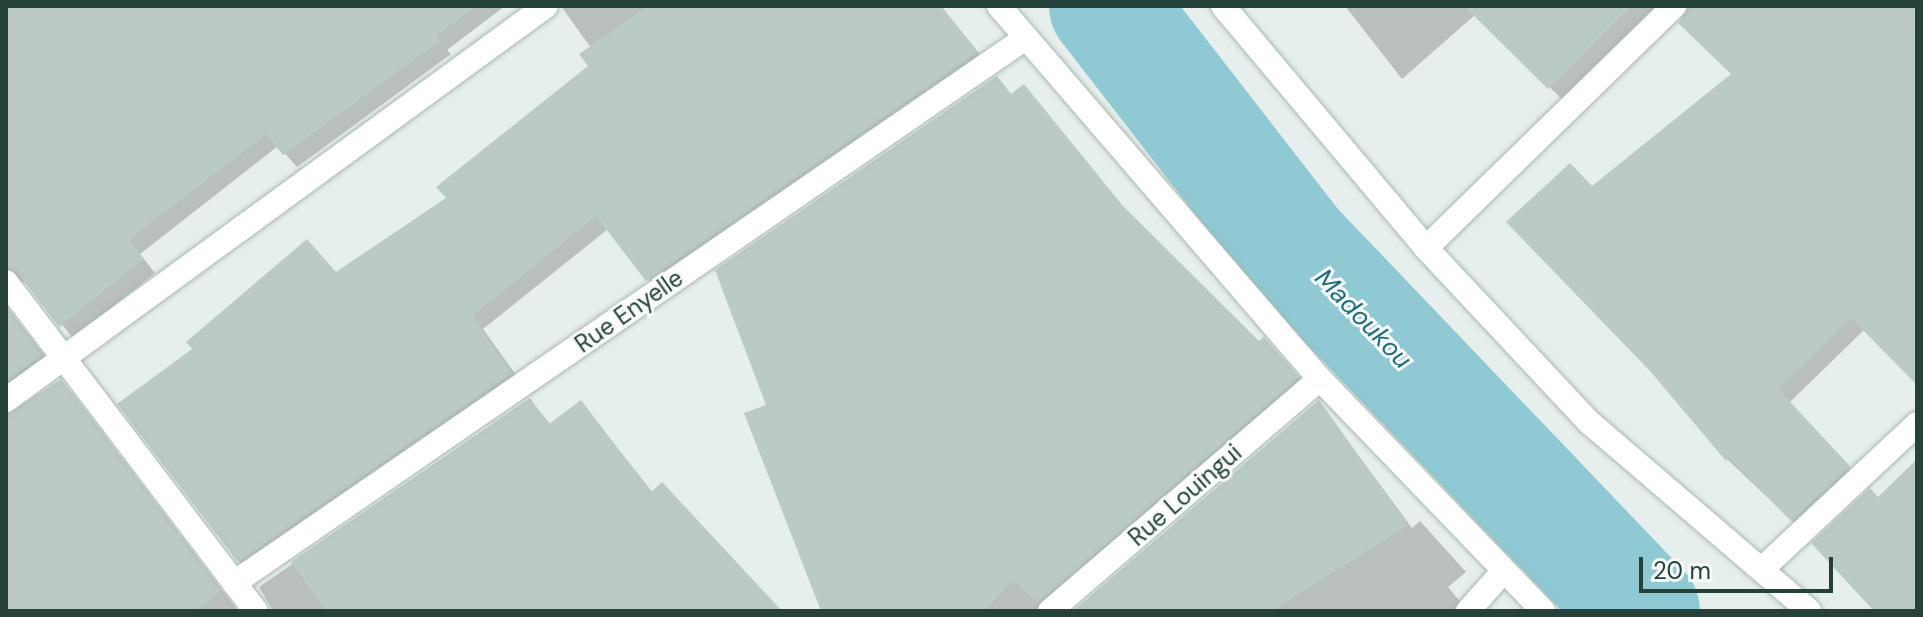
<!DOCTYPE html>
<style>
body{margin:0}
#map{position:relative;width:1923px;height:617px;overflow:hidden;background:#e6efeb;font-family:"DM Sans",sans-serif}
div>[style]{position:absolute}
.shadow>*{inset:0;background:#0003}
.river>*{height:116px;margin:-58px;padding:0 58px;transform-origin:58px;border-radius:58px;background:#8ec9d4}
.building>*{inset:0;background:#bbcac4}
.roads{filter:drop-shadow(0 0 2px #a8b8b2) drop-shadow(0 0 2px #a8b8b2)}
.minor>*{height:24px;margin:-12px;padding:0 12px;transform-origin:12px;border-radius:12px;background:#fff}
.secondary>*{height:24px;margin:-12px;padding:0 12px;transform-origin:12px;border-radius:12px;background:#fff}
span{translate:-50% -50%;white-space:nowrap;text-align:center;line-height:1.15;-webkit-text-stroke:6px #f7fbf9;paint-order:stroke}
.street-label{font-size:24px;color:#24423a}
.water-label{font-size:26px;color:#1c6f80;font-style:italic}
.frame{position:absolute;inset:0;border:8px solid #24423a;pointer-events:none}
.scale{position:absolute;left:1639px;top:557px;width:194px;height:36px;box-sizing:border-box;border:4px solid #24423a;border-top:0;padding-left:10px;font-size:24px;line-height:28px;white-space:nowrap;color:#24423a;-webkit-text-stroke:6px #f7fbf9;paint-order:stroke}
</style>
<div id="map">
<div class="shadow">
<i style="clip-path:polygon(6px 6px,505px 6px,447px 50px,451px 54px,297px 167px,278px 146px,140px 254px,155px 273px,73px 338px,27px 282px,8px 283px,6px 301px)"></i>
<i style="clip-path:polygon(561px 6px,941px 6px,989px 66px,660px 293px,608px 229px,483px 329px,524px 386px,252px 573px,239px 561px,337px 274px,449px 199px,591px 67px,591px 48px)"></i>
<i style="clip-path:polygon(1345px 6px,1663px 6px,1563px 100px,1475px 15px,1402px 79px)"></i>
<i style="clip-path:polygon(1733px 6px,1917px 6px,1917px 382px,1865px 329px,1789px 403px,1861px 480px,1805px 533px,1727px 459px,1592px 189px,1734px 74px)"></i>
<i style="clip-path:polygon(996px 79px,1012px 96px,1024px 86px,1134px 221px,1259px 344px,1276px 352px,1310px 391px,1054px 611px,823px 611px,768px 406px)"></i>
<i style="clip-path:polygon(6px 306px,54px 368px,6px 407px)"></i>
<i style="clip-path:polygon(60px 381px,73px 394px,238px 611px,12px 611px,6px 558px,6px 413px,15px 415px)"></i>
<i style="clip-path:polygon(530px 400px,551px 425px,581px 402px,653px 493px,780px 611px,273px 611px,259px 587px)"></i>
<i style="clip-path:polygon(1319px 402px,1412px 528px,1420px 521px,1466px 572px,1448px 587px,1468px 611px,1076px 611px)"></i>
</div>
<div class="river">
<i style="left:1107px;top:6px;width:306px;rotate:52.2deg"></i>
<i style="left:1295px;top:248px;width:502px;rotate:46.29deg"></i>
</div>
<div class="building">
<i style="clip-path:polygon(6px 6px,476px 6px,436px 36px,440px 41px,283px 155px,266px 134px,129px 240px,144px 259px,59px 327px,18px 273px,6px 267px)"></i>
<i style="clip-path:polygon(648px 6px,941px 6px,978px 52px,646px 281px,596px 216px,472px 316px,512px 373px,238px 562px,117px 404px,192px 349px,186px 342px,307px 239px,336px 272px,446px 198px,436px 187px,588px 66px,579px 54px)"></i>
<i style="clip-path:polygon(1464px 6px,1632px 6px,1548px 89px)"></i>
<i style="clip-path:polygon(1689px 6px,1917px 6px,1917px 385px,1851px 318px,1778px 389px,1850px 466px,1791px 521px,1729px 458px,1726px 461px,1650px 371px,1506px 222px,1570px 163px,1592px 186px,1731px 74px,1678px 23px)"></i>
<i style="clip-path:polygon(997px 76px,1011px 94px,1024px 84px,1123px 206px,1259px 341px,1264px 337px,1299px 377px,1038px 603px,1013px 580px,984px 611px,821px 611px,744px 413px,766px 405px,715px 270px)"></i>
<i style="clip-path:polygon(6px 307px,42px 355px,6px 381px)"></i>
<i style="clip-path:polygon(61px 379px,221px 590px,195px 611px,6px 611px,6px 415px)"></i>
<i style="clip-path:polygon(530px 398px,549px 424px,581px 400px,651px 492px,662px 482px,782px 611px,326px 611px,291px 562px)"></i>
<i style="clip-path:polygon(1319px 400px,1408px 525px,1272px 611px,1073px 611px)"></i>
<i style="clip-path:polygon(1917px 459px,1917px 611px,1874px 611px,1811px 543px,1870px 488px,1878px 497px)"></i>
</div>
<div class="roads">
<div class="minor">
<i style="left:1426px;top:248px;width:347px;rotate:-44.3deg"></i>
<i style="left:6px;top:282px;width:413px;rotate:52.8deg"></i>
<i style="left:6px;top:400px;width:668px;rotate:-36.12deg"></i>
<i style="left:1762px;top:569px;width:212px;rotate:-43.1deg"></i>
<i style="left:234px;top:583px;width:959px;rotate:-34.55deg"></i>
<i style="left:1050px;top:611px;width:356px;rotate:-40.7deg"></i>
<i style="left:1468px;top:611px;width:51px;rotate:-48.2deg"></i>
</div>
<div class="secondary">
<i style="left:999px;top:6px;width:492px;rotate:49.3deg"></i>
<i style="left:1320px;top:379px;width:322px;rotate:46.1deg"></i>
<i style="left:1223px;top:6px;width:316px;rotate:50deg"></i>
<i style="left:1426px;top:248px;width:240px;rotate:46.9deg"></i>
<i style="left:1590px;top:423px;width:289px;rotate:40.6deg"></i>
</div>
</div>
<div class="street-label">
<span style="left:629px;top:311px;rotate:-35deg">Rue Enyelle</span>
<span style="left:1185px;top:495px;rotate:-41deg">Rue Louingui</span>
</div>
<div class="water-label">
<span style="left:1363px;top:319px;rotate:46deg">Madoukou</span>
</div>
<div class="frame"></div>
<div class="scale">20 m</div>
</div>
